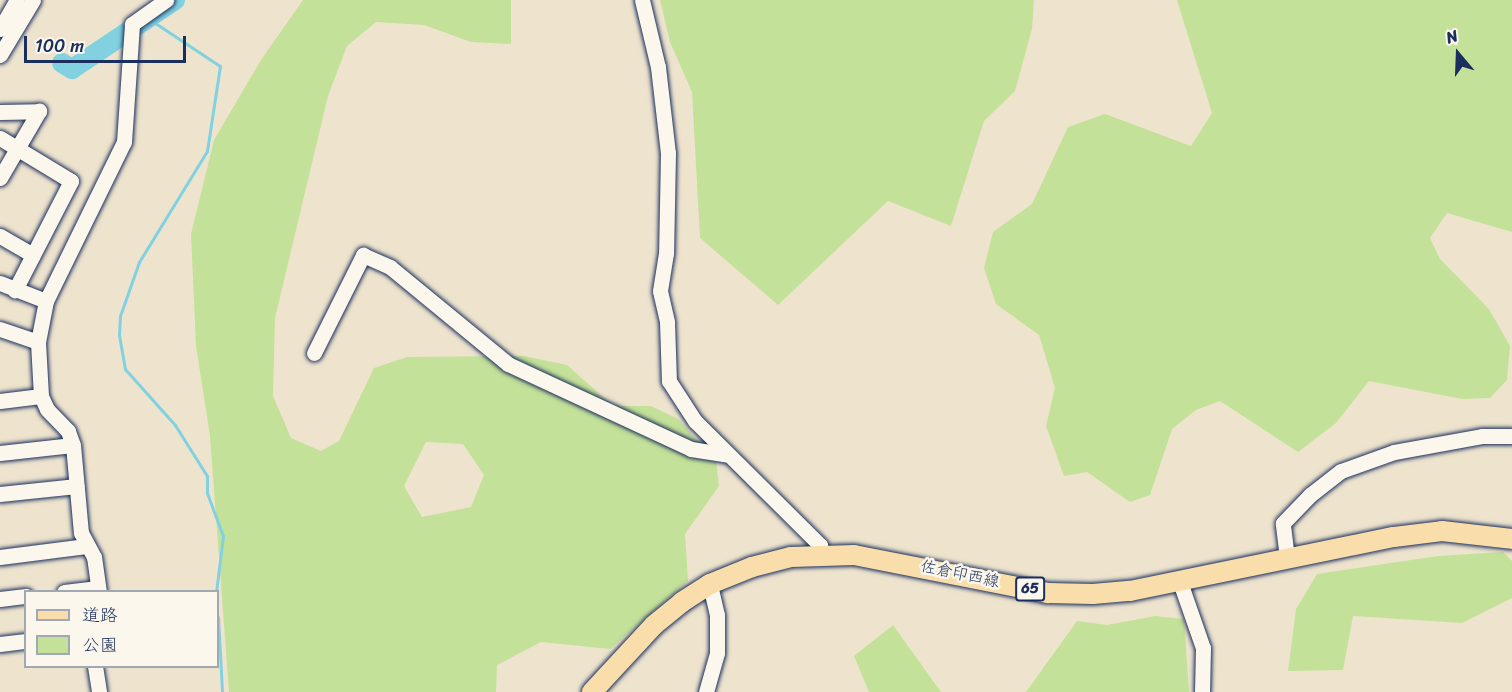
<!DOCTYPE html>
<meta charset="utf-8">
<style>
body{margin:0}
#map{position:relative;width:1512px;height:692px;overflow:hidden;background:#eee4ce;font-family:Sriracha,"Klee One",sans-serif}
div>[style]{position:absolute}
.green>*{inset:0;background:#c4e199}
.stream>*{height:3px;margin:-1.5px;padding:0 1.5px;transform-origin:1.5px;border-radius:1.5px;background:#82d1e0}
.river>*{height:20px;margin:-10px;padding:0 10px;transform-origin:10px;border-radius:10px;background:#82d1e0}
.roads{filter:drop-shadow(0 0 2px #1b2f5e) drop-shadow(0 0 2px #1b2f5e)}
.minor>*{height:15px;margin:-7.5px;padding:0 7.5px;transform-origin:7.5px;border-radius:7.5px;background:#fbf7ec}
.major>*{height:20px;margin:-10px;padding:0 10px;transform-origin:10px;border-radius:10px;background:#f9deab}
span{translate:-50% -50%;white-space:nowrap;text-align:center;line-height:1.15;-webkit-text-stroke:5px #fbf7ec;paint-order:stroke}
.shield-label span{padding:2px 4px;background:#fbf7ec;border:2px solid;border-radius:4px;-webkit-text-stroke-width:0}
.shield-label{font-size:15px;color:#1b2f5e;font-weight:700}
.street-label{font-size:16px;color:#1b2f5e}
.legend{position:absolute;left:24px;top:590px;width:195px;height:78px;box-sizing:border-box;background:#fbf7ec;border:2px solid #a1a7b3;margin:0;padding:8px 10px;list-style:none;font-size:18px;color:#1b2f5e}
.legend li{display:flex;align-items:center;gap:12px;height:30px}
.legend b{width:30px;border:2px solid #a1a7b3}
.north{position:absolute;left:1428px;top:24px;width:60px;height:60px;-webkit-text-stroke:4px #fbf7ec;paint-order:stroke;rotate:341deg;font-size:16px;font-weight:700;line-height:24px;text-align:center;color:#1b2f5e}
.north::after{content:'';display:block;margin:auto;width:21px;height:27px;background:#1b2f5e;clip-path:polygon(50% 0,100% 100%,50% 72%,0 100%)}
.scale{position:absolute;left:24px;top:36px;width:162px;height:27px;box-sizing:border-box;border:3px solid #1b2f5e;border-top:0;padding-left:8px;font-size:18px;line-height:21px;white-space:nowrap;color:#1b2f5e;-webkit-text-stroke:4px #fbf7ec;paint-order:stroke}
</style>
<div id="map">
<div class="green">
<i style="clip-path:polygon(evenodd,303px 0,511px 0,511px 44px,471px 42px,424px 25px,376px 22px,347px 46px,328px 96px,275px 318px,273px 396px,291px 438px,321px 451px,339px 441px,374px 368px,407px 357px,524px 356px,567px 365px,613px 406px,651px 406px,678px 419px,716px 461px,719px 486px,685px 534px,688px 581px,610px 649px,541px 642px,497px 665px,496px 692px,229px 692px,210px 436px,196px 346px,191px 234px,214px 140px,261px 60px,303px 0,426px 442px,463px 444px,484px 475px,471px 507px,422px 517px,404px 486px,426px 442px)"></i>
<i style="clip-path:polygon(660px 0,1034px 0,1032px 29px,1015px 91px,984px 121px,951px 226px,888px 201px,778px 305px,700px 238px,692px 92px,670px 42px)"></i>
<i style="clip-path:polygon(1177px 0,1512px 0,1512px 232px,1447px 213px,1430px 238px,1440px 259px,1489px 309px,1510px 346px,1507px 380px,1490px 398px,1462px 399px,1369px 381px,1336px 423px,1298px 452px,1220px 401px,1196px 410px,1172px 429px,1150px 495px,1130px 502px,1087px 472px,1064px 476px,1046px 426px,1055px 388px,1039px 335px,996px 304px,984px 268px,993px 232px,1032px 204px,1068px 127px,1105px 114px,1191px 146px,1212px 113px)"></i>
<i style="clip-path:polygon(1503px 552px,1512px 561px,1512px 598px,1462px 623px,1353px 616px,1343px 670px,1288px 671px,1296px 609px,1317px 574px,1438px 556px)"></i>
<i style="clip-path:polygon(1155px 616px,1184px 619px,1189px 692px,1026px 692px,1077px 621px,1107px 625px)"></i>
<i style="clip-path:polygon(893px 625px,941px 692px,869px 692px,854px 656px)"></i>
</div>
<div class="stream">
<i style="left:149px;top:19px;width:85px;rotate:33.5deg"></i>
<i style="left:220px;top:66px;width:86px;rotate:98.7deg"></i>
<i style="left:207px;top:151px;width:130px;rotate:121.5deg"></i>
<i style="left:139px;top:262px;width:57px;rotate:109.4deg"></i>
<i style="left:120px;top:316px;width:19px;rotate:93deg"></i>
<i style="left:119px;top:335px;width:35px;rotate:80deg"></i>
<i style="left:125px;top:369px;width:75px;rotate:48.2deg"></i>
<i style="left:175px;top:425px;width:60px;rotate:57.9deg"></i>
<i style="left:207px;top:476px;width:17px;rotate:90deg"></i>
<i style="left:207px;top:493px;width:46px;rotate:69.6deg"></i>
<i style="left:223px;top:536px;width:56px;rotate:97.1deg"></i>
<i style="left:218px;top:617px;width:75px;rotate:86.9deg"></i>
</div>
<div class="river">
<i style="left:62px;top:63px;width:12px;rotate:31deg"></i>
<i style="left:72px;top:69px;width:124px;rotate:-33.8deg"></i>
</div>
<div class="roads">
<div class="minor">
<i style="left:642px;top:0;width:69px;rotate:76.6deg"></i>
<i style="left:658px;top:67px;width:87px;rotate:83.4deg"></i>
<i style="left:668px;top:153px;width:100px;rotate:91.1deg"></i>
<i style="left:666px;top:253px;width:38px;rotate:99deg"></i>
<i style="left:660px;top:291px;width:32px;rotate:77deg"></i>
<i style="left:667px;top:322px;width:59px;rotate:88.1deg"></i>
<i style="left:669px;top:381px;width:48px;rotate:57deg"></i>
<i style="left:695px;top:421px;width:176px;rotate:44.8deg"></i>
<i style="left:820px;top:545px;width:9px;rotate:77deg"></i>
<i style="left:0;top:29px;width:34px;rotate:-60deg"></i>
<i style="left:0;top:55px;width:64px;rotate:-59deg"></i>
<i style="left:0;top:112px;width:39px;rotate:-1deg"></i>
<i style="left:0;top:138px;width:83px;rotate:31.2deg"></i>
<i style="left:71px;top:181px;width:123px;rotate:117.2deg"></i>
<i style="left:0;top:178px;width:78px;rotate:-59.8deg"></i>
<i style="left:0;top:236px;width:38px;rotate:30deg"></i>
<i style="left:0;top:283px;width:49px;rotate:21.4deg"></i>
<i style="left:0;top:329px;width:40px;rotate:18.9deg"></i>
<i style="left:314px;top:353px;width:110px;rotate:-63.4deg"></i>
<i style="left:363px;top:255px;width:30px;rotate:24deg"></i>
<i style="left:390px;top:267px;width:153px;rotate:39.4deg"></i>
<i style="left:508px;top:364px;width:202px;rotate:24.9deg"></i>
<i style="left:691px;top:449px;width:36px;rotate:9deg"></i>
<i style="left:0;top:401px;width:41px;rotate:-7deg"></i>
<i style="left:0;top:453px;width:73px;rotate:-6.3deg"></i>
<i style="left:0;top:494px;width:77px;rotate:-5.9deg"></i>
<i style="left:0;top:557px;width:87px;rotate:-7.3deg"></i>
<i style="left:1287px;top:558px;width:35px;rotate:-97deg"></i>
<i style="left:1283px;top:523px;width:39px;rotate:-46deg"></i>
<i style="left:1310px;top:495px;width:39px;rotate:-38deg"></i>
<i style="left:1341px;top:471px;width:56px;rotate:-19.7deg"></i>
<i style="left:1394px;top:452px;width:89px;rotate:-10.3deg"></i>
<i style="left:1482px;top:436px;width:30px"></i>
<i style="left:1180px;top:582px;width:70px;rotate:70.8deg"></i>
<i style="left:1203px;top:648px;width:44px;rotate:91.3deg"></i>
<i style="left:64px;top:592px;width:34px;rotate:-7deg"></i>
<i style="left:99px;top:592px;width:35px;rotate:-98deg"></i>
<i style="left:94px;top:557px;width:27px;rotate:-118deg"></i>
<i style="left:81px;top:533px;width:88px;rotate:-95.2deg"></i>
<i style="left:73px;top:445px;width:15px;rotate:-110deg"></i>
<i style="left:68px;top:431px;width:30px;rotate:-134deg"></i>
<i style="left:47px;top:409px;width:14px;rotate:-115deg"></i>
<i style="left:41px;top:396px;width:54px;rotate:-93.2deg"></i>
<i style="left:38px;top:342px;width:42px;rotate:-79deg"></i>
<i style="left:46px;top:301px;width:177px;rotate:-63.9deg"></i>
<i style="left:124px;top:142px;width:118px;rotate:-86.1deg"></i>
<i style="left:132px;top:24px;width:42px;rotate:-35.2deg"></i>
<i style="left:0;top:599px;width:26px;rotate:-7deg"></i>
<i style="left:0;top:644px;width:26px;rotate:-7deg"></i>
<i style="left:95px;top:666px;width:26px;rotate:81deg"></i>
<i style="left:706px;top:692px;width:41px;rotate:-74.2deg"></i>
<i style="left:717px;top:653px;width:38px;rotate:-90deg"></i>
<i style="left:717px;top:615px;width:32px;rotate:-103deg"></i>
</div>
<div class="major">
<i style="left:592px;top:692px;width:91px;rotate:-47.2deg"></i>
<i style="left:654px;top:625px;width:36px;rotate:-39deg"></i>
<i style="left:682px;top:602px;width:33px;rotate:-33deg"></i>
<i style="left:710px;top:584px;width:45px;rotate:-22deg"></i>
<i style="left:752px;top:567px;width:40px;rotate:-14.4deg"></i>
<i style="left:791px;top:557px;width:63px;rotate:-1.8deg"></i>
<i style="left:854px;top:555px;width:198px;rotate:11.1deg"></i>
<i style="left:1048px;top:593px;width:45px;rotate:1.3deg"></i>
<i style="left:1093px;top:594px;width:37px;rotate:-5deg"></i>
<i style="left:1130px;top:591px;width:269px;rotate:-11.6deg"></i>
<i style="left:1394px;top:537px;width:48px;rotate:-7.1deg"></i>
<i style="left:1442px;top:531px;width:70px;rotate:6.5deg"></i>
</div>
</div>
<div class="shield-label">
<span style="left:1030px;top:589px">65</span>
</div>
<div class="street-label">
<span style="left:960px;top:574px;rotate:12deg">佐倉印西線</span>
</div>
<ul class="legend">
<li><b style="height:8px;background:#f9deab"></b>道路</li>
<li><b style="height:16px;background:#c4e199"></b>公園</li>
</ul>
<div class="north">N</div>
<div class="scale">100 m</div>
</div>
